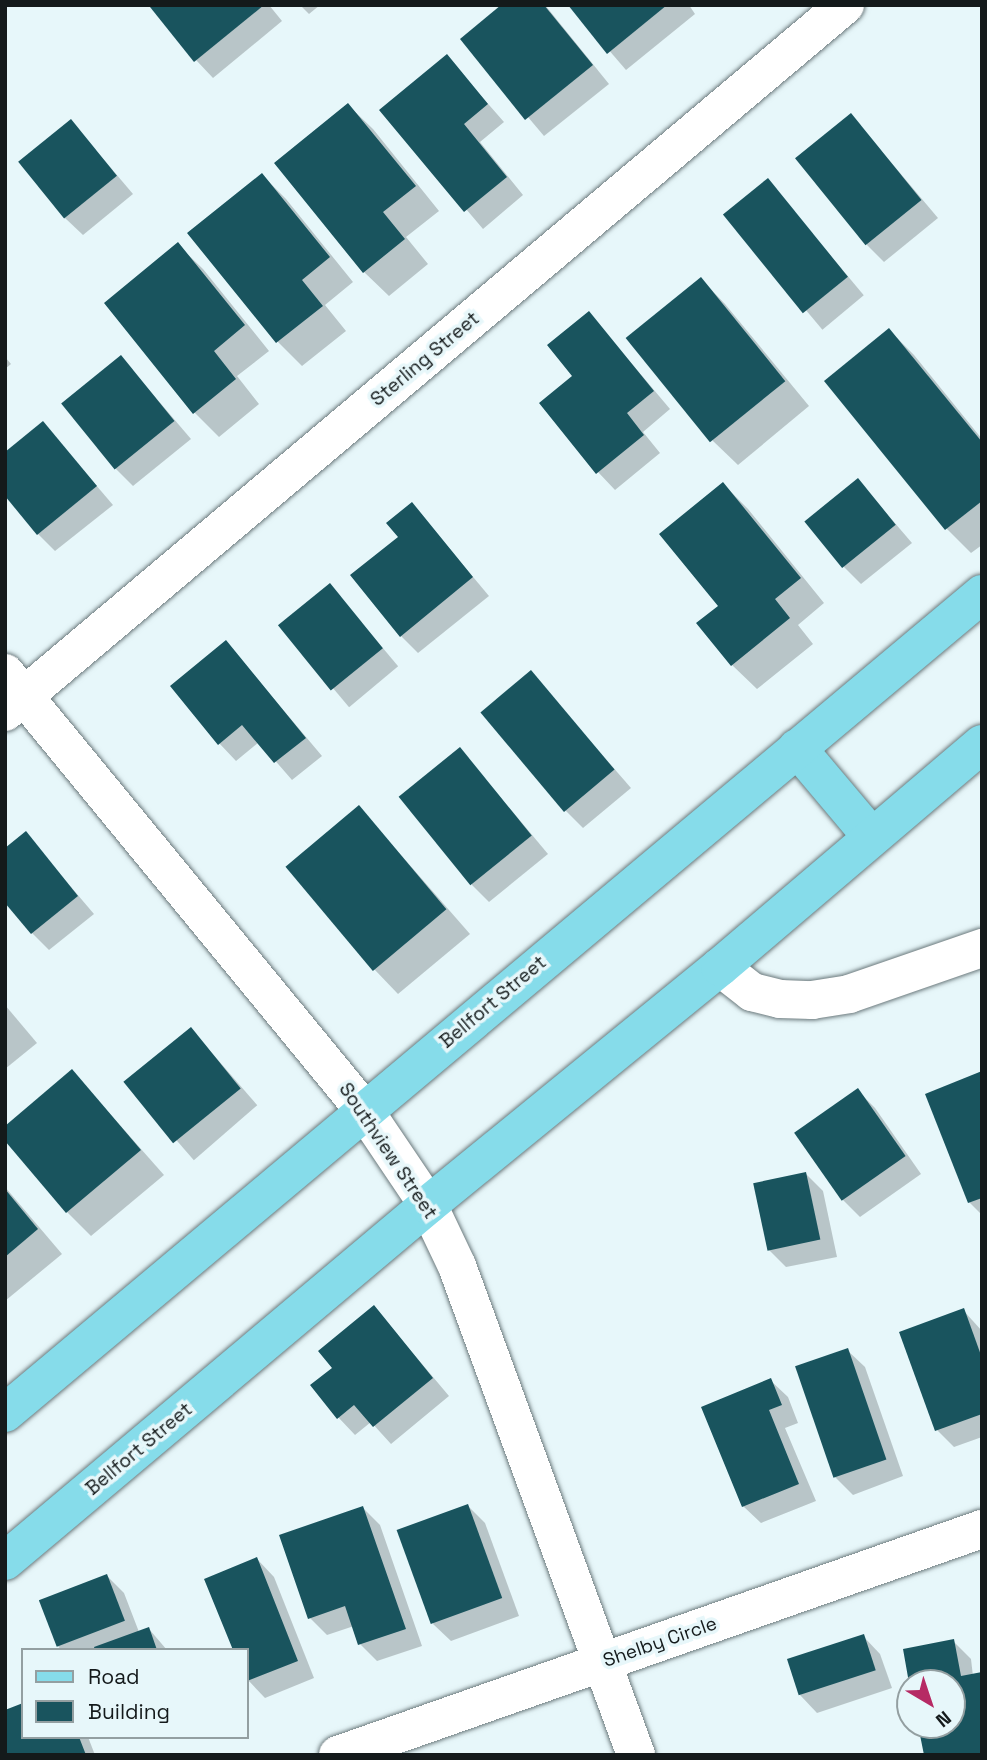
<!DOCTYPE html>
<style>
body{margin:0}
#map{position:relative;width:987px;height:1760px;overflow:hidden;background:#e7f7fa;font-family:"Space Grotesk",sans-serif}
div>[style]{position:absolute}
.shadow>*{inset:0;background:#0003;transform-origin:0 0}
.building>*{inset:0;background:#19545e;transform-origin:0 0}
.roads{filter:drop-shadow(0 0 2px #6c7a7d) drop-shadow(0 0 2px #6c7a7d)}
.minor>*{height:38px;margin:-19px;padding:0 19px;transform-origin:19px;border-radius:19px;background:#fff}
.major>*{height:38px;margin:-19px;padding:0 19px;transform-origin:19px;border-radius:19px;background:#86dcea}
span{translate:-50% -50%;white-space:nowrap;text-align:center;line-height:1.15;-webkit-text-stroke:7px #e7f7fa;paint-order:stroke}
.street-label{font-size:19px;color:#141a1b}
.frame{position:absolute;inset:0;border:7px solid #141a1b;pointer-events:none}
.legend{position:absolute;left:21px;top:1648px;width:228px;height:91px;box-sizing:border-box;background:#e7f7fa;border:2px solid #939fa1;margin:0;padding:9px 12px;list-style:none;font-size:21px;color:#141a1b}
.legend li{display:flex;align-items:center;gap:14px;height:35px}
.legend b{width:35px;border:2px solid #939fa1}
.north{position:absolute;left:896px;top:1669px;width:70px;height:70px;box-sizing:border-box;background:#e7f7fa;border:2px solid #939fa1;border-radius:50%;rotate:141deg;font-size:19px;font-weight:700;line-height:28px;text-align:center;color:#141a1b}
.north::after{content:'';display:block;margin:auto;width:24px;height:32px;background:#b62a64;clip-path:polygon(50% 0,100% 100%,50% 72%,0 100%)}
</style>
<div id="map">
<div class="shadow">
<i style="clip-path:polygon(155px 5px,269px 5px,282px 21px,213px 78px,196px 60px)"></i>
<i style="clip-path:polygon(300px 5px,320px 5px,309px 14px)"></i>
<i style="clip-path:polygon(504px 5px,545px 5px,609px 84px,544px 136px,462px 39px)"></i>
<i style="clip-path:polygon(570px 5px,689px 5px,695px 14px,626px 70px)"></i>
<i style="clip-path:polygon(447px 57px,504px 122px,480px 142px,523px 195px,483px 229px,382px 110px)"></i>
<i style="clip-path:polygon(348px 105px,373px 129px,439px 211px,406px 237px,428px 264px,389px 296px,364px 272px)"></i>
<i style="clip-path:polygon(851px 115px,938px 218px,884px 262px,867px 245px)"></i>
<i style="clip-path:polygon(71px 121px,133px 194px,83px 235px,65px 218px)"></i>
<i style="clip-path:polygon(262px 175px,286px 199px,353px 282px,325px 305px,346px 331px,302px 366px,278px 342px,190px 233px)"></i>
<i style="left:768px;top:181px;width:149px;height:54px;rotate:50deg"></i>
<i style="clip-path:polygon(178px 245px,203px 269px,269px 351px,237px 376px,259px 404px,219px 437px,194px 412px)"></i>
<i style="clip-path:polygon(701px 279px,725px 304px,809px 406px,738px 465px,713px 441px,629px 339px)"></i>
<i style="clip-path:polygon(589px 313px,670px 409px,643px 432px,660px 453px,615px 490px,598px 472px,575px 376px)"></i>
<i style="clip-path:polygon(889px 330px,914px 355px,982px 439px,982px 545px,971px 553px,947px 529px,827px 381px)"></i>
<i style="clip-path:polygon(5px 357px,11px 364px,5px 369px)"></i>
<i style="clip-path:polygon(121px 357px,191px 439px,133px 486px,116px 469px)"></i>
<i style="clip-path:polygon(43px 423px,113px 505px,55px 551px,38px 534px)"></i>
<i style="clip-path:polygon(858px 480px,912px 543px,861px 584px,844px 567px)"></i>
<i style="clip-path:polygon(723px 484px,748px 509px,824px 603px,798px 625px,813px 644px,757px 689px,732px 665px,720px 606px)"></i>
<i style="clip-path:polygon(412px 504px,489px 596px,418px 653px,401px 636px,400px 537px)"></i>
<i style="left:330px;top:585px;width:106px;height:64px;rotate:50deg"></i>
<i style="clip-path:polygon(226px 642px,322px 756px,292px 780px,259px 742px,236px 761px,219px 743px)"></i>
<i style="clip-path:polygon(531px 673px,631px 788px,583px 828px,566px 811px)"></i>
<i style="clip-path:polygon(460px 749px,548px 854px,489px 902px,472px 885px)"></i>
<i style="clip-path:polygon(359px 807px,470px 934px,398px 994px,374px 969px)"></i>
<i style="clip-path:polygon(25px 833px,94px 914px,49px 950px,32px 933px)"></i>
<i style="clip-path:polygon(5px 1005px,37px 1043px,5px 1069px)"></i>
<i style="left:191px;top:1029px;width:101px;height:84px;rotate:49deg"></i>
<i style="clip-path:polygon(72px 1071px,164px 1175px,91px 1236px,67px 1212px)"></i>
<i style="clip-path:polygon(982px 1073px,982px 1215px,969px 1202px)"></i>
<i style="clip-path:polygon(858px 1091px,875px 1108px,921px 1174px,860px 1217px,842px 1199px)"></i>
<i style="clip-path:polygon(806px 1174px,823px 1191px,837px 1257px,786px 1267px,769px 1250px)"></i>
<i style="clip-path:polygon(5px 1187px,62px 1254px,5px 1301px)"></i>
<i style="clip-path:polygon(374px 1307px,449px 1396px,391px 1444px,371px 1422px,355px 1435px,338px 1417px,334px 1368px)"></i>
<i style="clip-path:polygon(963px 1310px,982px 1331px,982px 1437px,954px 1447px,937px 1430px)"></i>
<i style="clip-path:polygon(847px 1350px,865px 1367px,903px 1476px,853px 1495px,835px 1477px)"></i>
<i style="clip-path:polygon(770px 1380px,788px 1397px,798px 1423px,785px 1428px,816px 1501px,761px 1523px,743px 1506px)"></i>
<i style="clip-path:polygon(468px 1506px,485px 1523px,519px 1616px,451px 1641px,433px 1624px)"></i>
<i style="clip-path:polygon(363px 1508px,380px 1525px,422px 1646px,377px 1661px,360px 1644px,354px 1626px,327px 1635px,310px 1618px)"></i>
<i style="clip-path:polygon(257px 1559px,274px 1577px,314px 1678px,265px 1698px,247px 1679px,247px 1650px)"></i>
<i style="clip-path:polygon(107px 1576px,124px 1593px,139px 1632px,149px 1629px,167px 1650px,61px 1650px,58px 1646px)"></i>
<i style="clip-path:polygon(863px 1636px,880px 1654px,892px 1688px,817px 1713px,800px 1695px)"></i>
<i style="clip-path:polygon(953px 1641px,971px 1659px,982px 1755px,919px 1725px,952px 1725px,952px 1683px,911px 1683px)"></i>
<i style="clip-path:polygon(23px 1737px,88px 1737px,95px 1755px,5px 1755px)"></i>
</div>
<div class="building">
<i style="clip-path:polygon(152px 5px,264px 5px,194px 62px,150px 7px)"></i>
<i style="clip-path:polygon(501px 5px,544px 5px,593px 65px,525px 120px,460px 39px)"></i>
<i style="clip-path:polygon(568px 5px,667px 5px,607px 54px)"></i>
<i style="clip-path:polygon(447px 54px,488px 104px,464px 124px,507px 177px,464px 212px,379px 110px)"></i>
<i style="clip-path:polygon(348px 103px,416px 186px,383px 212px,405px 239px,363px 273px,274px 163px)"></i>
<i style="left:851px;top:113px;width:112px;height:72px;rotate:51deg"></i>
<i style="left:71px;top:119px;width:73px;height:68px;rotate:51deg"></i>
<i style="clip-path:polygon(262px 173px,330px 257px,302px 280px,323px 306px,276px 343px,187px 233px)"></i>
<i style="left:768px;top:178px;width:127px;height:58px;rotate:51deg"></i>
<i style="clip-path:polygon(178px 242px,245px 325px,214px 351px,236px 379px,193px 414px,104px 303px)"></i>
<i style="left:701px;top:277px;width:134px;height:97px;rotate:51deg"></i>
<i style="clip-path:polygon(589px 311px,654px 391px,627px 413px,644px 435px,596px 474px,539px 403px,572px 376px,547px 345px)"></i>
<i style="clip-path:polygon(889px 328px,982px 442px,982px 501px,945px 530px,824px 381px)"></i>
<i style="left:121px;top:355px;width:85px;height:77px;rotate:51deg"></i>
<i style="clip-path:polygon(43px 421px,97px 486px,37px 535px,5px 496px,5px 452px)"></i>
<i style="left:858px;top:478px;width:60px;height:69px;rotate:51deg"></i>
<i style="clip-path:polygon(723px 482px,801px 578px,775px 599px,790px 618px,731px 666px,696px 623px,718px 606px,659px 534px)"></i>
<i style="clip-path:polygon(412px 502px,473px 577px,400px 637px,350px 575px,398px 537px,386px 523px)"></i>
<i style="left:330px;top:583px;width:84px;height:67px;rotate:51deg"></i>
<i style="clip-path:polygon(226px 640px,306px 738px,274px 763px,242px 725px,218px 745px,170px 686px)"></i>
<i style="left:531px;top:670px;width:130px;height:66px;rotate:50deg"></i>
<i style="left:460px;top:747px;width:114px;height:79px;rotate:51deg"></i>
<i style="left:359px;top:805px;width:136px;height:96px;rotate:50deg"></i>
<i style="clip-path:polygon(26px 831px,78px 896px,31px 934px,5px 903px,5px 848px)"></i>
<i style="left:191px;top:1027px;width:79px;height:87px;rotate:51deg"></i>
<i style="clip-path:polygon(72px 1069px,141px 1150px,66px 1213px,5px 1141px,5px 1126px)"></i>
<i style="clip-path:polygon(982px 1071px,982px 1198px,968px 1203px,925px 1094px)"></i>
<i style="left:858px;top:1088px;width:83px;height:78px;rotate:55deg"></i>
<i style="left:806px;top:1172px;width:69px;height:54px;rotate:78deg"></i>
<i style="clip-path:polygon(5px 1189px,38px 1229px,5px 1257px)"></i>
<i style="clip-path:polygon(374px 1305px,433px 1378px,373px 1427px,354px 1405px,337px 1419px,310px 1385px,332px 1368px,318px 1351px)"></i>
<i style="clip-path:polygon(964px 1308px,982px 1358px,982px 1414px,935px 1431px,899px 1332px)"></i>
<i style="left:848px;top:1348px;width:118px;height:56px;rotate:71deg"></i>
<i style="clip-path:polygon(771px 1378px,782px 1405px,769px 1410px,799px 1484px,742px 1507px,701px 1407px)"></i>
<i style="left:468px;top:1504px;width:100px;height:76px;rotate:70deg"></i>
<i style="clip-path:polygon(363px 1506px,406px 1629px,358px 1645px,345px 1606px,308px 1619px,279px 1535px)"></i>
<i style="clip-path:polygon(257px 1557px,298px 1661px,247px 1681px,247px 1650px,233px 1650px,204px 1579px)"></i>
<i style="left:107px;top:1574px;width:50px;height:73px;rotate:69deg"></i>
<i style="clip-path:polygon(149px 1627px,157px 1650px,95px 1650px,94px 1647px)"></i>
<i style="left:864px;top:1634px;width:38px;height:81px;rotate:72deg"></i>
<i style="clip-path:polygon(954px 1639px,961px 1676px,982px 1672px,982px 1755px,924px 1755px,918px 1725px,952px 1725px,952px 1683px,909px 1683px,903px 1649px)"></i>
<i style="clip-path:polygon(23px 1703px,23px 1737px,79px 1737px,86px 1755px,5px 1755px,5px 1710px)"></i>
</div>
<div class="roads">
<div class="minor">
<i style="left:5px;top:673px;width:566px;rotate:50.6deg"></i>
<i style="left:364px;top:1110px;width:115px;rotate:56deg"></i>
<i style="left:428px;top:1205px;width:68px;rotate:64.6deg"></i>
<i style="left:457px;top:1266px;width:521px;rotate:69.89deg"></i>
<i style="left:5px;top:712px;width:1098px;rotate:-40.09deg"></i>
<i style="left:720px;top:967px;width:41px;rotate:38deg"></i>
<i style="left:752px;top:992px;width:29px;rotate:14deg"></i>
<i style="left:780px;top:999px;width:32px;rotate:2deg"></i>
<i style="left:812px;top:1000px;width:37px;rotate:-9deg"></i>
<i style="left:849px;top:994px;width:141px;rotate:-19.1deg"></i>
<i style="left:338px;top:1755px;width:683px;rotate:-19.34deg"></i>
</div>
<div class="major">
<i style="left:797px;top:748px;width:116px;rotate:49.9deg"></i>
<i style="left:5px;top:1413px;width:1275px;rotate:-39.97deg"></i>
<i style="left:5px;top:1561px;width:553px;rotate:-40.08deg"></i>
<i style="left:428px;top:1205px;width:377px;rotate:-39.2deg"></i>
<i style="left:720px;top:967px;width:344px;rotate:-40.4deg"></i>
</div>
</div>
<div class="street-label">
<span style="left:425px;top:359px;rotate:-40deg">Sterling Street</span>
<span style="left:493px;top:1002px;rotate:-40deg">Bellfort Street</span>
<span style="left:388px;top:1151px;rotate:56deg">Southview Street</span>
<span style="left:139px;top:1449px;rotate:-40deg">Bellfort Street</span>
<span style="left:660px;top:1642px;rotate:-19deg">Shelby Circle</span>
</div>
<div class="frame"></div>
<ul class="legend">
<li><b style="height:9px;background:#86dcea"></b>Road</li>
<li><b style="height:19px;background:#19545e"></b>Building</li>
</ul>
<div class="north">N</div>
</div>
